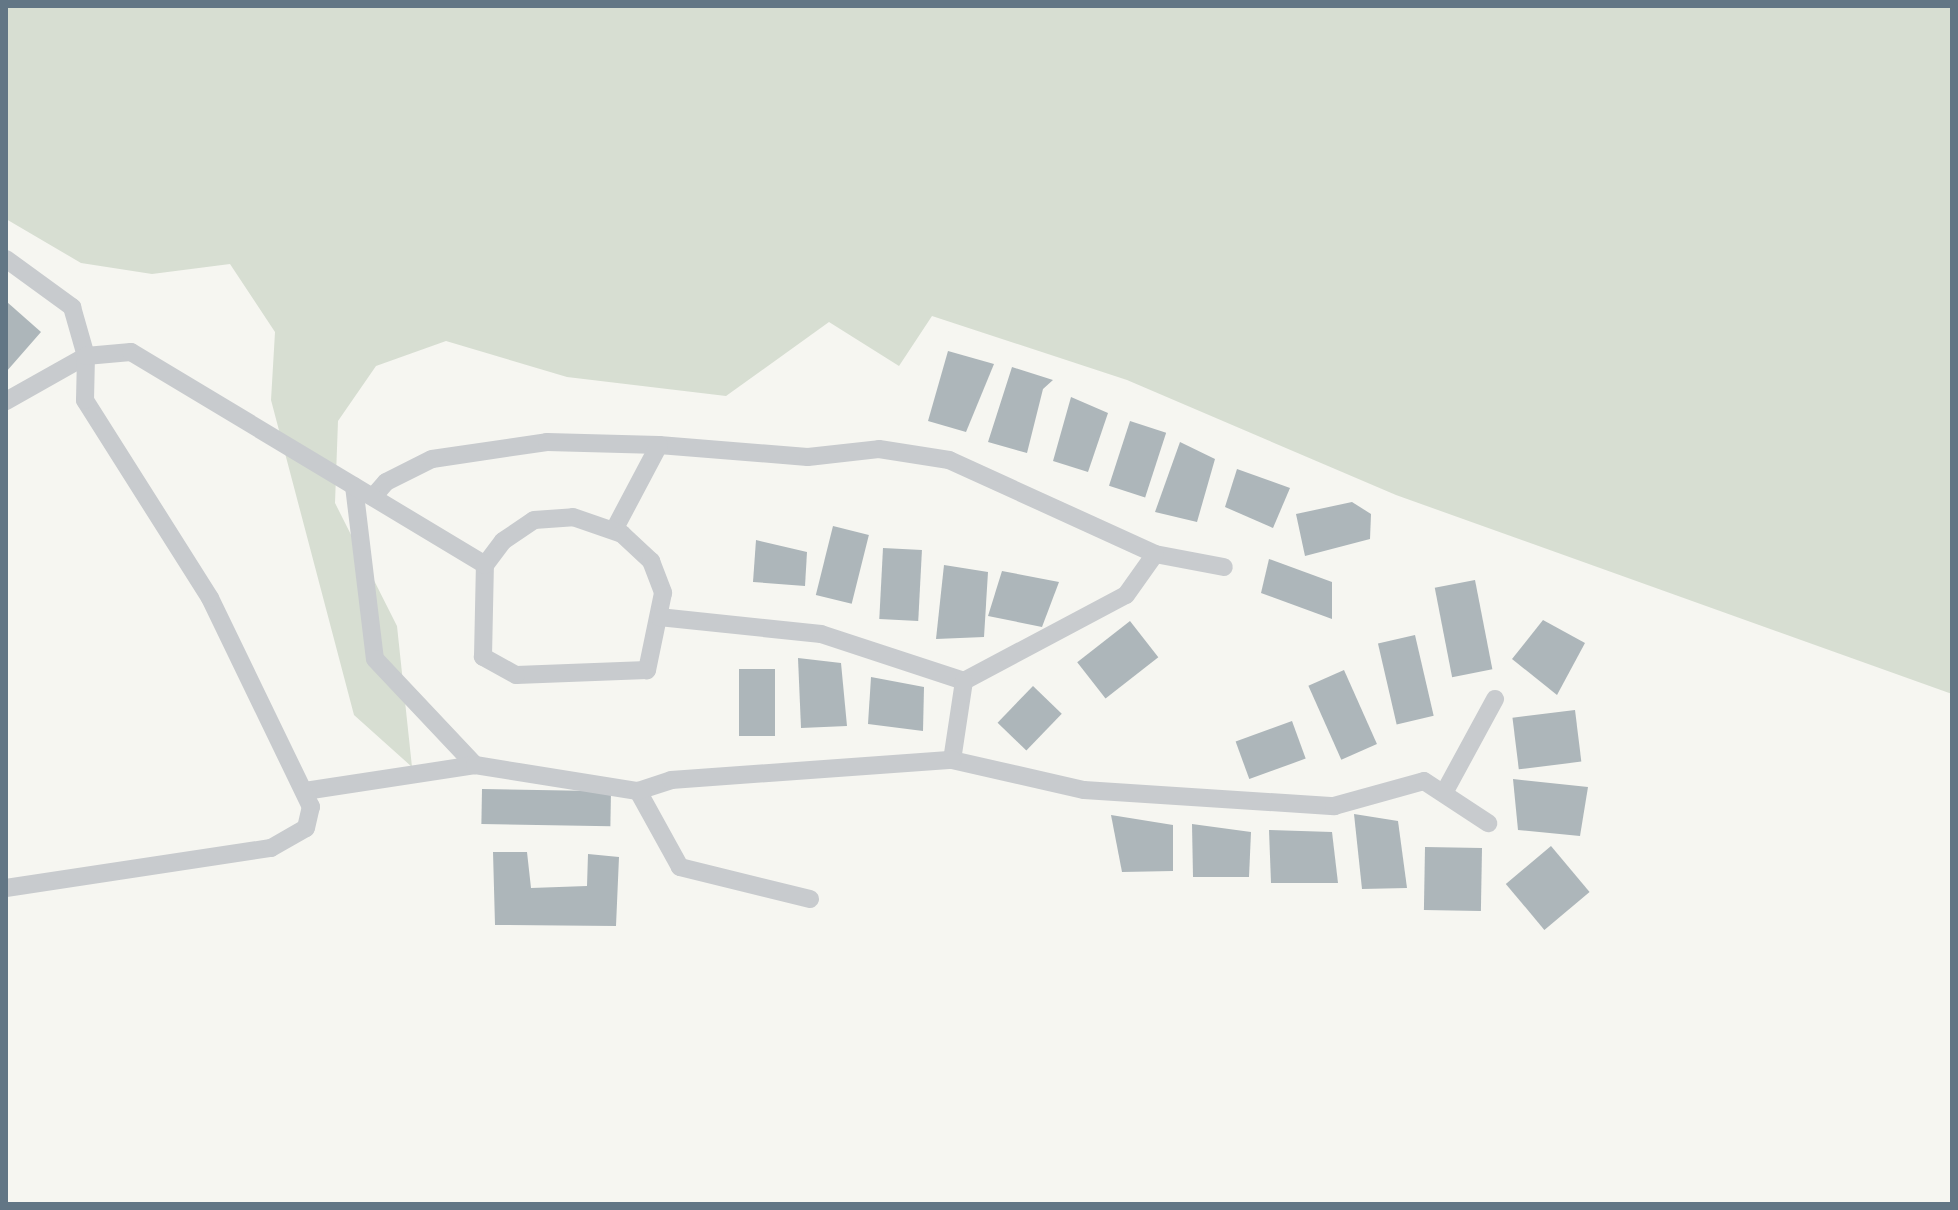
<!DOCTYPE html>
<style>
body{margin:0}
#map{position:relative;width:1958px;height:1210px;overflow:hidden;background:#f6f6f1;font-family:"PT Sans Narrow",sans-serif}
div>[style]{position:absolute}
.green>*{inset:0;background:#d7ded2}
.building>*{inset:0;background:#adb6ba;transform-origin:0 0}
.service>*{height:18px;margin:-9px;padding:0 9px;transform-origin:9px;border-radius:9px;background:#c8cbce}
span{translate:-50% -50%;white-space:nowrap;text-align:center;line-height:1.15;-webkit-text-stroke:8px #fff;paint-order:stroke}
.frame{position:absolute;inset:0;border:8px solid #627685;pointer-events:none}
</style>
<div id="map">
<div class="green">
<i style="clip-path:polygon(6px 6px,1952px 6px,1952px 694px,1396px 495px,1127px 380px,932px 316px,899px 366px,829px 322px,726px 396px,567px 377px,446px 341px,376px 366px,338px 421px,335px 503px,397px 626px,412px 767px,354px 715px,271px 400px,275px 332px,230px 264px,152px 274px,81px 263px,6px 219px)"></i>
</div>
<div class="building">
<i style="clip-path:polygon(7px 302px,41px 332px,6px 372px,6px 304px)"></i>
<i style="clip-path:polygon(948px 351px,994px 364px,966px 432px,928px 421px)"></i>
<i style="clip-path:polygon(1012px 367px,1053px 380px,1043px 389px,1027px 453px,988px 442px)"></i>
<i style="clip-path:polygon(1071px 397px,1108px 413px,1088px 472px,1053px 461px)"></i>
<i style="left:1130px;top:421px;width:38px;height:68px;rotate:18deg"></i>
<i style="clip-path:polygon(1180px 442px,1215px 459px,1197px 522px,1155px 512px)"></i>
<i style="clip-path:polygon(1237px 469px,1290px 488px,1273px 528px,1225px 507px)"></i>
<i style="clip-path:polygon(1352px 502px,1371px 514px,1370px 539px,1305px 556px,1296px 514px)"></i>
<i style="left:833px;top:526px;width:37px;height:71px;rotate:14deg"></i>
<i style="clip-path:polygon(756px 540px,807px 552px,805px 586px,753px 582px)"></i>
<i style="left:883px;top:548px;width:39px;height:71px;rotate:3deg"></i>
<i style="clip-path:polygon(1269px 559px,1332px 582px,1332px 619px,1261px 593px)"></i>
<i style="clip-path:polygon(944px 565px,988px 572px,984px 637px,936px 639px)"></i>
<i style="clip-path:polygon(1002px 571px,1059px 582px,1042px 627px,988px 616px)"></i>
<i style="left:1475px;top:580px;width:91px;height:41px;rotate:79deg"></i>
<i style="clip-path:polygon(1543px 620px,1585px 643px,1557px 695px,1512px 659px)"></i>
<i style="left:1130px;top:621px;width:46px;height:67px;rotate:52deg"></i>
<i style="left:1415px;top:635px;width:83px;height:38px;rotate:77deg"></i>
<i style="clip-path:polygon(798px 658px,841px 663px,847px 726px,801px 728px)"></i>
<i style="left:739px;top:669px;width:36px;height:67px"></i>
<i style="left:1344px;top:670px;width:81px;height:39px;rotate:66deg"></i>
<i style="clip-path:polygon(871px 677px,924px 687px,923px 731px,868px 724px)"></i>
<i style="left:1033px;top:686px;width:40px;height:51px;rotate:44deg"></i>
<i style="left:1575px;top:710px;width:52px;height:63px;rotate:83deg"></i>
<i style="left:1292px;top:721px;width:40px;height:60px;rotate:70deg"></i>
<i style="clip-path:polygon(1513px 779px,1588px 787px,1580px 836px,1518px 830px)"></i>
<i style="left:482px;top:789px;width:129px;height:35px;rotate:1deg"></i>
<i style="clip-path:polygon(1354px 814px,1398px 821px,1407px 888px,1362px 889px)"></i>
<i style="clip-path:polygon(1111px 815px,1173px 825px,1173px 871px,1122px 872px)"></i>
<i style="clip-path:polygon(1192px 824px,1251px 832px,1249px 877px,1193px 877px)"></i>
<i style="clip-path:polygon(1269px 830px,1332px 832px,1338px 883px,1271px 883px)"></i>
<i style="left:1551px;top:846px;width:60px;height:59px;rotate:50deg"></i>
<i style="left:1482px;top:848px;width:63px;height:57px;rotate:91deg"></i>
<i style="clip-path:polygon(493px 852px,527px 852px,531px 888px,587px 886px,588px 854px,619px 857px,616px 926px,495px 925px)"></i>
</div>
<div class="service">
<i style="left:6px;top:259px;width:82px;rotate:36deg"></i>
<i style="left:72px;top:307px;width:51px;rotate:74.1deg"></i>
<i style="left:86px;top:356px;width:92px;rotate:150.6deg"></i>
<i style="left:659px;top:445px;width:149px;rotate:4.6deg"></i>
<i style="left:808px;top:457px;width:71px;rotate:-6.4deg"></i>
<i style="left:879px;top:449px;width:71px;rotate:8.9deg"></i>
<i style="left:949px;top:460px;width:226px;rotate:24.5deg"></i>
<i style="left:1155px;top:554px;width:70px;rotate:10.7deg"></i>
<i style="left:354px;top:486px;width:174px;rotate:83.1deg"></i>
<i style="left:375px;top:659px;width:146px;rotate:46.7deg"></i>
<i style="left:373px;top:497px;width:20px;rotate:-49deg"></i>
<i style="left:386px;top:482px;width:51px;rotate:-26.6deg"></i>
<i style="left:432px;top:459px;width:116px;rotate:-8.4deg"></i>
<i style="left:547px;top:442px;width:112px;rotate:1.5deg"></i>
<i style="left:659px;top:445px;width:96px;rotate:117.9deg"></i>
<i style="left:573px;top:517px;width:52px;rotate:19.1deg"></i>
<i style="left:622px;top:534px;width:40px;rotate:43deg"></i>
<i style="left:651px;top:561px;width:34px;rotate:69deg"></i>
<i style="left:663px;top:593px;width:79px;rotate:101.7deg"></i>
<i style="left:647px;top:670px;width:131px;rotate:177.8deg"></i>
<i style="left:516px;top:675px;width:38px;rotate:-151deg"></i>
<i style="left:483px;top:657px;width:92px;rotate:-88.8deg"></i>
<i style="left:485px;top:565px;width:30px;rotate:-53deg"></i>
<i style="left:503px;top:541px;width:37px;rotate:-34deg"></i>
<i style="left:534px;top:520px;width:39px;rotate:-4deg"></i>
<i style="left:659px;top:617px;width:163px;rotate:6deg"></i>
<i style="left:821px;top:634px;width:151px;rotate:18.2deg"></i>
<i style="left:964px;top:681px;width:183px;rotate:-28deg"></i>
<i style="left:1126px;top:595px;width:50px;rotate:-54.7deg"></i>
<i style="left:964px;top:681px;width:80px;rotate:98.6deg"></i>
<i style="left:952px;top:760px;width:135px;rotate:12.8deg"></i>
<i style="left:1084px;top:790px;width:251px;rotate:3.7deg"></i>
<i style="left:1334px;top:806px;width:93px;rotate:-15.5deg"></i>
<i style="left:1424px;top:781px;width:77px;rotate:33.3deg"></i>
<i style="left:305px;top:791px;width:172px;rotate:-8.7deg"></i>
<i style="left:475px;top:765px;width:165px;rotate:9.1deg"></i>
<i style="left:1444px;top:793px;width:107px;rotate:-61.5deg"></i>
<i style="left:6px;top:888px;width:268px;rotate:-8.6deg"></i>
<i style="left:271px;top:848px;width:40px;rotate:-29.7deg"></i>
<i style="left:306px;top:828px;width:22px;rotate:-77deg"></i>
<i style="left:311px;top:807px;width:232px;rotate:-115.8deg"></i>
<i style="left:210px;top:598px;width:234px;rotate:-122.3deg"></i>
<i style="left:85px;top:400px;width:44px;rotate:-88.7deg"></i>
<i style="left:86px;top:356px;width:45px;rotate:-5.1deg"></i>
<i style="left:131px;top:352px;width:413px;rotate:31deg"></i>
<i style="left:810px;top:899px;width:134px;rotate:-166.2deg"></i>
<i style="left:680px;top:867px;width:87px;rotate:-118.9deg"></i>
<i style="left:638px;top:791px;width:35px;rotate:-18deg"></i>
<i style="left:671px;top:780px;width:282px;rotate:-4.1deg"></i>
</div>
<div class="frame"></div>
</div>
